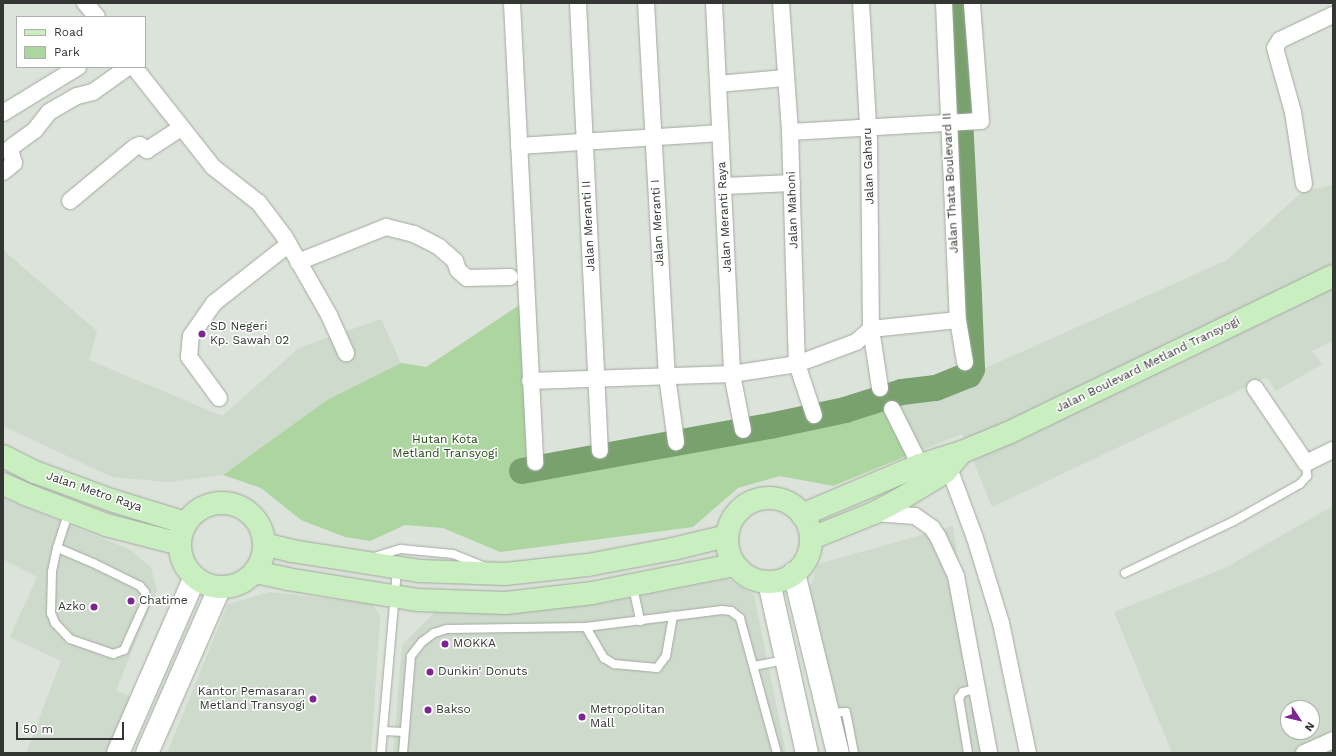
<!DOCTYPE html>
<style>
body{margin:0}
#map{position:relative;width:1336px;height:756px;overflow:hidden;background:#dce3da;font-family:"Work Sans",sans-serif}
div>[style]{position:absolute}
.built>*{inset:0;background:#cedacb}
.green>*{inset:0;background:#acd5a0}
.river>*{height:26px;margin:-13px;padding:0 13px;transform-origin:13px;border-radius:13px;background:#79a16e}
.roads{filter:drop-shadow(0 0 1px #a2a9a0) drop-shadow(0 0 1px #a2a9a0)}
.lane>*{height:8px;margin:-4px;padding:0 4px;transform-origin:4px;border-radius:4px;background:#fff}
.street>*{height:16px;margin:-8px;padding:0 8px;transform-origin:8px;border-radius:8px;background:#fff}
.secondary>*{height:22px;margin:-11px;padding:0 11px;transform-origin:11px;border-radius:11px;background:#fff}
.primary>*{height:22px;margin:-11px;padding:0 11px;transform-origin:11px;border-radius:11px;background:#c9eebf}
.primary>.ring{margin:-11px;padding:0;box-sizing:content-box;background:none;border:22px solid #c9eebf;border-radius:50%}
.dots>*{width:11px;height:11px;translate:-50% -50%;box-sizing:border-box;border:2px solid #fff;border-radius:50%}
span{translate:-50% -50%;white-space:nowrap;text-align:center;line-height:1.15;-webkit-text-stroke:3px #fff;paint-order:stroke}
.street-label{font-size:12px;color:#333632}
.poi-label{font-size:12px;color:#333632}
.left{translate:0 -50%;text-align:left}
.right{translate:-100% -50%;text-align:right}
.park-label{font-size:12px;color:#1f4712}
.frame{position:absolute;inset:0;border:4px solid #333632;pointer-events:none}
.legend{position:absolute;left:16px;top:16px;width:130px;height:52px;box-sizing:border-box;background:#fff;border:1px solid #adafad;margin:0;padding:5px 7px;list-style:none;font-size:12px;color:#333632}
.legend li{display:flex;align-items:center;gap:8px;height:20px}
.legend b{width:20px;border:1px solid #adafad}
.north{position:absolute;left:1280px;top:700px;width:40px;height:40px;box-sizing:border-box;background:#fff;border:1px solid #adafad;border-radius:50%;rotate:125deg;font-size:11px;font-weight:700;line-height:16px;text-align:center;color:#333632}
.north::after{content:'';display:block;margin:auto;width:14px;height:18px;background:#7d2593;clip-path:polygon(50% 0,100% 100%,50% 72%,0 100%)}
.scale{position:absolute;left:16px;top:722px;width:108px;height:18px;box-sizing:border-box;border:2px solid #333632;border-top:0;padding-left:5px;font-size:12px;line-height:14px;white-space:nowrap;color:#333632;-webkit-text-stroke:3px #fff;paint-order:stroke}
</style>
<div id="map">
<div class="built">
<i style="clip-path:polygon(1333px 185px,1333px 341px,1312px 351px,1322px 364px,1276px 391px,1267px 377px,992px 507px,962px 434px,909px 455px,885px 401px,970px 375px,1227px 260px,1302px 192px)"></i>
<i style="clip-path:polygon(3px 250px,97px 331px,89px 360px,222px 416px,299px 348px,381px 319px,401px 363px,327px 400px,223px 475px,169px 482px,112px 477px,3px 426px)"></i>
<i style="clip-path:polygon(3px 498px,131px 550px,151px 568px,157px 590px,116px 690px,132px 698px,111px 753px,26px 753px,61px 661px,10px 637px,37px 577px,3px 559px)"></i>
<i style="clip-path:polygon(evenodd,1333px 506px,1333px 753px,1172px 753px,1114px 612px,1227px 567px,1333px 506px,1288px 708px,1312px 708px,1312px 732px,1288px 732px,1288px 708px)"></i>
<i style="clip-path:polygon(953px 526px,987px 753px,843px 753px,810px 587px,818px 564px)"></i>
<i style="clip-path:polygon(727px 579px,754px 595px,786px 753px,393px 753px,402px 645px,438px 609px,527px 611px,603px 603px)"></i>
<i style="clip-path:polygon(269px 592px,373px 604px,380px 616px,371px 753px,167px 753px,228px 604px)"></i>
</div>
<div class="green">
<i style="clip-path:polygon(521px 304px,529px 482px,885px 401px,909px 455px,833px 486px,780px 476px,738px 488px,693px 527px,500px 552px,443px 528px,405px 525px,370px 541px,345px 537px,301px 520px,261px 488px,223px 475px,327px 400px,401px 363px,426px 367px)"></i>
</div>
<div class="river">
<i style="left:522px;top:471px;width:252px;rotate:-10.3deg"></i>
<i style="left:770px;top:426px;width:77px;rotate:-12deg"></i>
<i style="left:845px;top:410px;width:60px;rotate:-17.5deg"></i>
<i style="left:902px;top:392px;width:34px;rotate:-7deg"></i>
<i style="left:936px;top:388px;width:35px;rotate:-22deg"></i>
<i style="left:969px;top:375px;width:7px;rotate:-63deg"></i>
<i style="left:972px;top:369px;width:73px;rotate:-92.4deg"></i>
<i style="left:969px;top:296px;width:293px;rotate:-92.9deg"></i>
</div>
<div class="roads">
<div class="lane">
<i style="left:57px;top:548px;width:25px;rotate:102deg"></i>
<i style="left:52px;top:572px;width:41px;rotate:91.4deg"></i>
<i style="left:51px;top:613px;width:11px;rotate:68deg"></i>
<i style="left:55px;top:623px;width:22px;rotate:47deg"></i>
<i style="left:70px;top:639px;width:46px;rotate:19.2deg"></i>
<i style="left:113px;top:654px;width:12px;rotate:-20deg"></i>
<i style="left:124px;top:650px;width:54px;rotate:-65.8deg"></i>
<i style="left:146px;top:601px;width:9px;rotate:-96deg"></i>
<i style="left:145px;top:592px;width:8px;rotate:-130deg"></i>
<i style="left:140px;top:586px;width:52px;rotate:-153.9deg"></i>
<i style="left:93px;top:563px;width:39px;rotate:-157deg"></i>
<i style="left:57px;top:548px;width:38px;rotate:-72deg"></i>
<i style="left:374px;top:557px;width:28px;rotate:-17deg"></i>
<i style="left:401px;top:549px;width:52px;rotate:5.5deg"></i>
<i style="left:453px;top:554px;width:32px;rotate:22deg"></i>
<i style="left:1125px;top:573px;width:121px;rotate:-25.5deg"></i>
<i style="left:1234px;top:521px;width:76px;rotate:-29.3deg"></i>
<i style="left:1300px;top:484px;width:11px;rotate:-49deg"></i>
<i style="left:1307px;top:476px;width:13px;rotate:-94deg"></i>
<i style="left:633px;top:587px;width:35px;rotate:78deg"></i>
<i style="left:586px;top:627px;width:36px;rotate:60deg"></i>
<i style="left:604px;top:658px;width:12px;rotate:31deg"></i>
<i style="left:614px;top:664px;width:43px;rotate:5.3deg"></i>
<i style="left:657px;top:668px;width:15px;rotate:-53deg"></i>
<i style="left:666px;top:656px;width:41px;rotate:-80.1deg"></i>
<i style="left:754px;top:666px;width:32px;rotate:-11deg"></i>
<i style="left:829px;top:713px;width:17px;rotate:-3deg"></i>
<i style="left:846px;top:712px;width:42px;rotate:79deg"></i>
<i style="left:383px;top:731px;width:21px;rotate:3deg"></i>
<i style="left:381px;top:753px;width:185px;rotate:-85deg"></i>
<i style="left:403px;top:753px;width:97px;rotate:-85.3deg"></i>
<i style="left:411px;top:656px;width:18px;rotate:-52deg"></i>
<i style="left:422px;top:642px;width:15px;rotate:-37deg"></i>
<i style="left:434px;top:633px;width:14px;rotate:-17deg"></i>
<i style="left:447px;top:629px;width:139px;rotate:-0.8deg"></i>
<i style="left:586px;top:627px;width:137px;rotate:-7.1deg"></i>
<i style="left:722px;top:610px;width:9px;rotate:6deg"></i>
<i style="left:731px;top:611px;width:11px;rotate:38deg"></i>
<i style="left:740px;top:618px;width:140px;rotate:74.7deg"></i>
<i style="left:968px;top:753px;width:56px;rotate:-99.3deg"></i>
<i style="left:959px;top:698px;width:7px;rotate:-56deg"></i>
<i style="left:963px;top:692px;width:12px;rotate:-14deg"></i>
</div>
<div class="street">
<i style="left:85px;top:3px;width:18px;rotate:49deg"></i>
<i style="left:512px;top:3px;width:460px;rotate:87.1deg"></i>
<i style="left:578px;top:3px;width:448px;rotate:87.2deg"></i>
<i style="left:646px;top:3px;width:374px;rotate:86.8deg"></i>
<i style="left:667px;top:376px;width:67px;rotate:82.2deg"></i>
<i style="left:714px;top:3px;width:371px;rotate:87.2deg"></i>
<i style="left:732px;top:374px;width:57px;rotate:78.9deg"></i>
<i style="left:781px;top:3px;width:129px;rotate:86deg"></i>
<i style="left:790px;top:132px;width:232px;rotate:88.3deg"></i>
<i style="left:797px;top:364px;width:54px;rotate:71.6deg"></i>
<i style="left:861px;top:3px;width:137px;rotate:86.7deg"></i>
<i style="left:869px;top:140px;width:189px;rotate:89.4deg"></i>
<i style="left:871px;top:329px;width:60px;rotate:81.3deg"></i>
<i style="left:944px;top:3px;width:317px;rotate:87.5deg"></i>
<i style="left:958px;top:320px;width:43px;rotate:80.5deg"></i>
<i style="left:134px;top:67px;width:127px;rotate:51.7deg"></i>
<i style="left:213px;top:167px;width:58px;rotate:38deg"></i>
<i style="left:259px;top:203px;width:41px;rotate:52.9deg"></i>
<i style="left:284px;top:236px;width:91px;rotate:60.3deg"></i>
<i style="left:329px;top:315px;width:42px;rotate:65.9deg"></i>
<i style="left:718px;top:84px;width:67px;rotate:-5.1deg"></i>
<i style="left:3px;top:113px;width:88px;rotate:-31.5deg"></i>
<i style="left:790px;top:132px;width:191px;rotate:-3.3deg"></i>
<i style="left:981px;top:121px;width:118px;rotate:-94.4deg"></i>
<i style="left:519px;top:146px;width:202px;rotate:-3.7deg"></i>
<i style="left:3px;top:172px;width:14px;rotate:-39deg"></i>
<i style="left:14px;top:163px;width:15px;rotate:-106deg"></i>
<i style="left:10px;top:149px;width:4px;rotate:-45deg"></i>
<i style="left:13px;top:146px;width:27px;rotate:-36deg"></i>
<i style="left:35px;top:130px;width:23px;rotate:-52deg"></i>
<i style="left:49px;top:112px;width:32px;rotate:-30deg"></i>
<i style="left:77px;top:96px;width:16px;rotate:-14deg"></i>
<i style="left:93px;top:92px;width:43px;rotate:-35.5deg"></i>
<i style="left:1304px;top:184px;width:73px;rotate:-98.7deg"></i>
<i style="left:1293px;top:112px;width:66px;rotate:-105.7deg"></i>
<i style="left:1275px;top:48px;width:9px;rotate:-58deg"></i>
<i style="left:1280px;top:40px;width:59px;rotate:-25.3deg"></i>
<i style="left:724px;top:186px;width:68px;rotate:-2.5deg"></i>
<i style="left:70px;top:201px;width:85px;rotate:-39.7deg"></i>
<i style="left:135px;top:147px;width:5px;rotate:-22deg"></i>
<i style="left:140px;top:145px;width:9px;rotate:36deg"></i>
<i style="left:147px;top:150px;width:40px;rotate:-32.9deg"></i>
<i style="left:298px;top:262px;width:95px;rotate:-21.7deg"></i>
<i style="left:386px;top:227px;width:29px;rotate:14deg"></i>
<i style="left:414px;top:234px;width:28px;rotate:27deg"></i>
<i style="left:439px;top:247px;width:21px;rotate:41deg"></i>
<i style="left:455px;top:261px;width:9px;rotate:72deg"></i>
<i style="left:458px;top:270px;width:12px;rotate:42deg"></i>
<i style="left:467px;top:278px;width:43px;rotate:-1.3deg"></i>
<i style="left:530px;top:381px;width:202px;rotate:-2deg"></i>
<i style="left:732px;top:374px;width:66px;rotate:-8.7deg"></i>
<i style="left:797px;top:364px;width:63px;rotate:-20.4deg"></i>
<i style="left:856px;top:342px;width:20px;rotate:-41deg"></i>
<i style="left:871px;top:329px;width:87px;rotate:-5.9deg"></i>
<i style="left:1255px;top:388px;width:91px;rotate:55.8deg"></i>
<i style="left:1306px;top:463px;width:30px;rotate:-26deg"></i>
<i style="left:219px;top:398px;width:51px;rotate:-126.2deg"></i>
<i style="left:189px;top:357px;width:21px;rotate:-85deg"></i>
<i style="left:191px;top:336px;width:40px;rotate:-55.1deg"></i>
<i style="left:214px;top:303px;width:95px;rotate:-38.2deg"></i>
<i style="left:892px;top:409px;width:63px;rotate:63.4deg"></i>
<i style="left:946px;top:460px;width:83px;rotate:69.6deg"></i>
<i style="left:975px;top:538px;width:89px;rotate:73deg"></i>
<i style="left:1001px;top:623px;width:133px;rotate:78.3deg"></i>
<i style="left:874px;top:513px;width:41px;rotate:4.2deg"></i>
<i style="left:915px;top:516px;width:21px;rotate:35deg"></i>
<i style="left:932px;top:528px;width:11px;rotate:56deg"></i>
<i style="left:938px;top:537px;width:43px;rotate:65.2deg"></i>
<i style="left:956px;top:576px;width:180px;rotate:79.4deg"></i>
<i style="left:1304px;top:753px;width:32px;rotate:-24deg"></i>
</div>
<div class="secondary">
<i style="left:794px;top:573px;width:185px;rotate:76.3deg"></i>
<i style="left:769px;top:582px;width:175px;rotate:77.5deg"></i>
<i style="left:118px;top:753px;width:192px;rotate:-66.4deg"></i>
<i style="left:147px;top:753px;width:181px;rotate:-66.3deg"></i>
</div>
<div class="primary">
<i style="left:3px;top:456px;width:36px;rotate:27deg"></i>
<i style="left:35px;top:472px;width:84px;rotate:20.2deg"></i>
<i style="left:114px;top:501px;width:75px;rotate:17deg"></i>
<i style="left:3px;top:484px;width:24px;rotate:24deg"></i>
<i style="left:25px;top:494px;width:87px;rotate:20.9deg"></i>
<i style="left:106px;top:525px;width:76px;rotate:14.4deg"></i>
<i class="ring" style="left:727px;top:498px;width:62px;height:62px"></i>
<i class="ring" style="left:180px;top:503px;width:62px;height:62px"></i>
<i style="left:802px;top:515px;width:128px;rotate:-23deg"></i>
<i style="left:920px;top:465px;width:44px;rotate:-17.2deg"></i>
<i style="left:962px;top:452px;width:50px;rotate:-22.4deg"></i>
<i style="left:1008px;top:433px;width:361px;rotate:-25.8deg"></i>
<i style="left:812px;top:538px;width:67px;rotate:-22deg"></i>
<i style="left:874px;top:513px;width:34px;rotate:-28deg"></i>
<i style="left:904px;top:497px;width:48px;rotate:-31.4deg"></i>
<i style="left:945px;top:472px;width:26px;rotate:-50deg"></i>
<i style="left:264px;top:544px;width:29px;rotate:14deg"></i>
<i style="left:292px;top:551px;width:130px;rotate:8.9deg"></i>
<i style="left:420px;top:571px;width:85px;rotate:2deg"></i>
<i style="left:505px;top:574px;width:83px;rotate:-6.2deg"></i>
<i style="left:588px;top:565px;width:86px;rotate:-10.7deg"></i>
<i style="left:673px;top:549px;width:56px;rotate:-13.5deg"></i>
<i style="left:255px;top:572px;width:33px;rotate:12deg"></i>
<i style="left:287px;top:579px;width:133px;rotate:9.1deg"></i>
<i style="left:418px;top:600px;width:88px;rotate:2deg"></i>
<i style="left:506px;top:603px;width:87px;rotate:-6.6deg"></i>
<i style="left:592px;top:593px;width:145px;rotate:-11.2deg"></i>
</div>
</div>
<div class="dots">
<i style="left:202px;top:334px;background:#7d2593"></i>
<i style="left:131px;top:601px;background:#7d2593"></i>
<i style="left:94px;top:607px;background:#7d2593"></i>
<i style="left:445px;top:644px;background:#7d2593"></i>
<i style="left:430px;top:672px;background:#7d2593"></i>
<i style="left:313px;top:699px;background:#7d2593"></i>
<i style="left:428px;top:710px;background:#7d2593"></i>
<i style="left:582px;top:717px;background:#7d2593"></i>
</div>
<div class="street-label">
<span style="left:869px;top:166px;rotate:-92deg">Jalan Gaharu</span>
<span style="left:951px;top:183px;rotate:-93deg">Jalan Thata Boulevard II</span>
<span style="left:793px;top:210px;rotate:-92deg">Jalan Mahoni</span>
<span style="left:725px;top:217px;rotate:-93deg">Jalan Meranti Raya</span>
<span style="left:658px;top:223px;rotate:-93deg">Jalan Meranti I</span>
<span style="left:589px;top:226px;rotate:-93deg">Jalan Meranti II</span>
<span style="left:1148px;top:365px;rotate:-26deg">Jalan Boulevard Metland Transyogi</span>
<span style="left:94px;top:492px;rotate:19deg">Jalan Metro Raya</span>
</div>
<div class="poi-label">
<span class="left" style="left:210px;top:334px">SD Negeri<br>Kp. Sawah 02</span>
<span class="left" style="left:139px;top:601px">Chatime</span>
<span class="right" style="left:86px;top:607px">Azko</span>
<span class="left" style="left:453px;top:644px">MOKKA</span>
<span class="left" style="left:438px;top:672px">Dunkin' Donuts</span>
<span class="right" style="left:305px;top:699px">Kantor Pemasaran<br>Metland Transyogi</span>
<span class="left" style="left:436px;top:710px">Bakso</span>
<span class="left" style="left:590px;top:717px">Metropolitan<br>Mall</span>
</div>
<div class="park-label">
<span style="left:445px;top:447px">Hutan Kota<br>Metland Transyogi</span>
</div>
<div class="frame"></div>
<ul class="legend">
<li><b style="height:5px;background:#c9eebf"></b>Road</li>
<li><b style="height:11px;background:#acd5a0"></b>Park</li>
</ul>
<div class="north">N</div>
<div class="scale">50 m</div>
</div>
